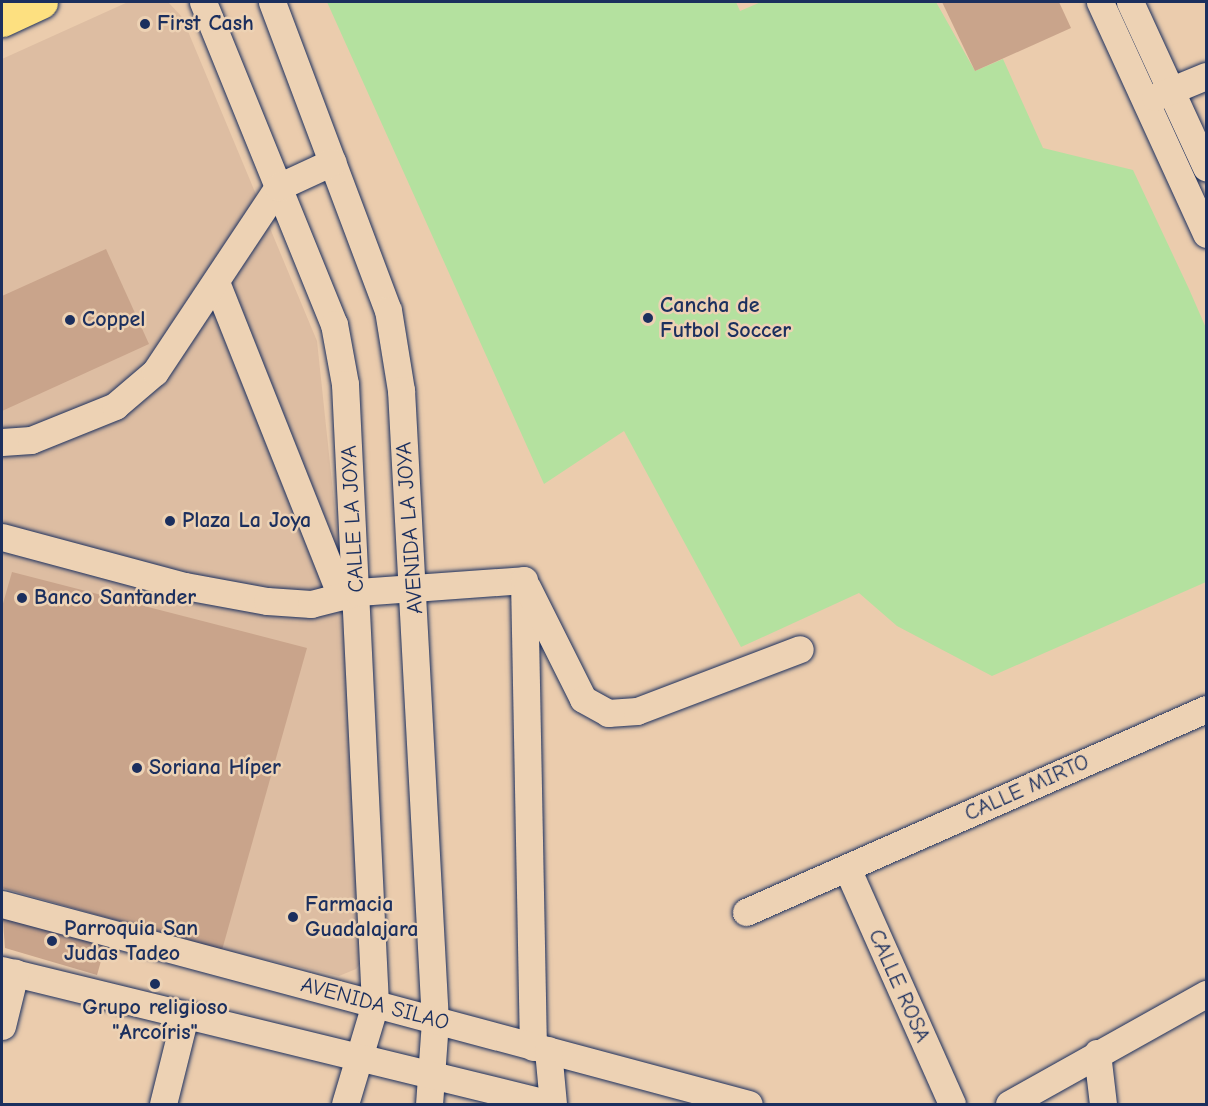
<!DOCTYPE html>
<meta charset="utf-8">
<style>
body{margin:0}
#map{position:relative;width:1208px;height:1106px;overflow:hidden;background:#ebccad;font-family:"Comic Neue",sans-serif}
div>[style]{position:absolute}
.built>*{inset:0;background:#ddbda2}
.green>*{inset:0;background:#b4e19f}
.building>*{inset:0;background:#c9a48b}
.roads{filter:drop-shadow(0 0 2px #1b2f5e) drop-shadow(0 0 2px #1b2f5e)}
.minor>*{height:27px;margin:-13.5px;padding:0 13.5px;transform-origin:13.5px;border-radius:13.5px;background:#edd2b4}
.major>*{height:33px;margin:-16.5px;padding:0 16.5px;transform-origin:16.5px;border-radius:16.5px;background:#fde080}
.dots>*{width:16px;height:16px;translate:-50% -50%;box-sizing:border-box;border:3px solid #edd2b4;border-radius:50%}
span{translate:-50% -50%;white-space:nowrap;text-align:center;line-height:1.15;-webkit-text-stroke:5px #edd2b4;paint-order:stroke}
.poi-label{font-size:22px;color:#1b2f5e;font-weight:700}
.left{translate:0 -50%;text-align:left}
.street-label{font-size:22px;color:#1b2f5e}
.frame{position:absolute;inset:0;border:3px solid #1b2f5e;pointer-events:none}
</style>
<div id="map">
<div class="built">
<i style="clip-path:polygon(128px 2px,168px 2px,182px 17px,317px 341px,345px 605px,363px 959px,356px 969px,339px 976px,222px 950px,2px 888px,2px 59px)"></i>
</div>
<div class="green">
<i style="clip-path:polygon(327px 2px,736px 2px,740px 11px,761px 2px,936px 2px,975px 71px,1003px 59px,1043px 148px,1133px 170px,1189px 289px,1206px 328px,1206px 582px,992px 676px,897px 626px,859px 593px,741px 647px,624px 431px,544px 484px)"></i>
</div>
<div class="building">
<i style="clip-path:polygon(942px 2px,1059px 2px,1071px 28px,975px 71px)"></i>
<i style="clip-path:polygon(106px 249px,149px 344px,2px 411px,2px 296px)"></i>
<i style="clip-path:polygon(12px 572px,307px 648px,222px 950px,2px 888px,2px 607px)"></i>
<i style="clip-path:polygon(2px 907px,106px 943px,97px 975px,5px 948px)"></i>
</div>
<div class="roads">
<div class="minor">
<i style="left:203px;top:2px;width:348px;rotate:67.9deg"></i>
<i style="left:334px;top:324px;width:61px;rotate:79.6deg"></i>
<i style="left:345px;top:384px;width:621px;rotate:87.23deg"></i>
<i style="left:375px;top:1004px;width:104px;rotate:106.7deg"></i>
<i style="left:272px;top:2px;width:329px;rotate:69.4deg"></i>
<i style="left:388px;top:310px;width:81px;rotate:80.8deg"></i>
<i style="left:401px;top:390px;width:632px;rotate:86.92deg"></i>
<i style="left:435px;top:1021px;width:83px;rotate:94.1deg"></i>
<i style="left:1100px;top:2px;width:255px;rotate:65.4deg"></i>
<i style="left:1130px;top:2px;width:182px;rotate:65.3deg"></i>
<i style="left:1155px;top:97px;width:55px;rotate:-22.4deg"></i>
<i style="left:216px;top:282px;width:338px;rotate:68.3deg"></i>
<i style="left:2px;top:442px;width:29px;rotate:-4deg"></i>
<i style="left:31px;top:440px;width:91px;rotate:-22deg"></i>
<i style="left:115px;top:406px;width:52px;rotate:-40.4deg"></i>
<i style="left:155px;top:372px;width:222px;rotate:-56.4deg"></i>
<i style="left:278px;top:187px;width:60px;rotate:-24.8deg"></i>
<i style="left:2px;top:537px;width:189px;rotate:15deg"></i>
<i style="left:185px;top:586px;width:83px;rotate:10.4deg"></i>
<i style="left:267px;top:601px;width:44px;rotate:3.9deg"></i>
<i style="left:311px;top:604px;width:49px;rotate:-14.3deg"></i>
<i style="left:358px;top:592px;width:166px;rotate:-4.1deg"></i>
<i style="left:524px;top:580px;width:467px;rotate:88.9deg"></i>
<i style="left:527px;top:587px;width:125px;rotate:63.4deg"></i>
<i style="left:583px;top:699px;width:29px;rotate:29deg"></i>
<i style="left:608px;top:713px;width:29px;rotate:-4deg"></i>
<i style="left:637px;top:711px;width:174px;rotate:-20.8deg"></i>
<i style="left:847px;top:868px;width:258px;rotate:66deg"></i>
<i style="left:2px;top:904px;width:773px;rotate:14.99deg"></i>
<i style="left:746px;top:912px;width:503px;rotate:-23.81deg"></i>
<i style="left:2px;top:970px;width:565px;rotate:13.72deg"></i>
<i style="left:2px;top:1026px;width:55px;rotate:-76.2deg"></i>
<i style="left:548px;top:1050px;width:54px;rotate:84.7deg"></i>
<i style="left:1097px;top:1053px;width:51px;rotate:83.3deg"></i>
<i style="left:163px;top:1104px;width:91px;rotate:-76deg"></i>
<i style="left:1009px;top:1104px;width:226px;rotate:-29.2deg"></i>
</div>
<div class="major">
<i style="left:2px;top:20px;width:43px;rotate:-24.8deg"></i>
</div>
</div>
<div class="dots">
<i style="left:145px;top:24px;background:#1b2f5e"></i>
<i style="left:648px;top:318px;background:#1b2f5e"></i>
<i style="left:70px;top:320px;background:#1b2f5e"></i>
<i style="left:170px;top:521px;background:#1b2f5e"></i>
<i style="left:22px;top:598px;background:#1b2f5e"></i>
<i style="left:137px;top:768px;background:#1b2f5e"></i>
<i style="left:293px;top:917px;background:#1b2f5e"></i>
<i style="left:52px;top:941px;background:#1b2f5e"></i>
<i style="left:155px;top:984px;background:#1b2f5e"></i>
</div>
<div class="poi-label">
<span class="left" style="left:157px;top:24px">First Cash</span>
<span class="left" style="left:660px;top:318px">Cancha de<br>Futbol Soccer</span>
<span class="left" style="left:82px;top:320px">Coppel</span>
<span class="left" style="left:182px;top:521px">Plaza La Joya</span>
<span class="left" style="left:34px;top:598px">Banco Santander</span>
<span class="left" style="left:149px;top:768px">Soriana Híper</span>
<span class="left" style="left:305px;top:917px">Farmacia<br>Guadalajara</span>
<span class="left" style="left:64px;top:941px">Parroquia San<br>Judas Tadeo</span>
<span style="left:155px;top:1020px">Grupo religioso<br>"Arcoíris"</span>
</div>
<div class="street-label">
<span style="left:353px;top:519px;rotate:-93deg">CALLE LA JOYA</span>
<span style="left:410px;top:528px;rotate:-94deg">AVENIDA LA JOYA</span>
<span style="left:1027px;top:788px;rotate:-24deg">CALLE MIRTO</span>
<span style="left:899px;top:986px;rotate:66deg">CALLE ROSA</span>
<span style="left:375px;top:1004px;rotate:15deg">AVENIDA SILAO</span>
</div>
<div class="frame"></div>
</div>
